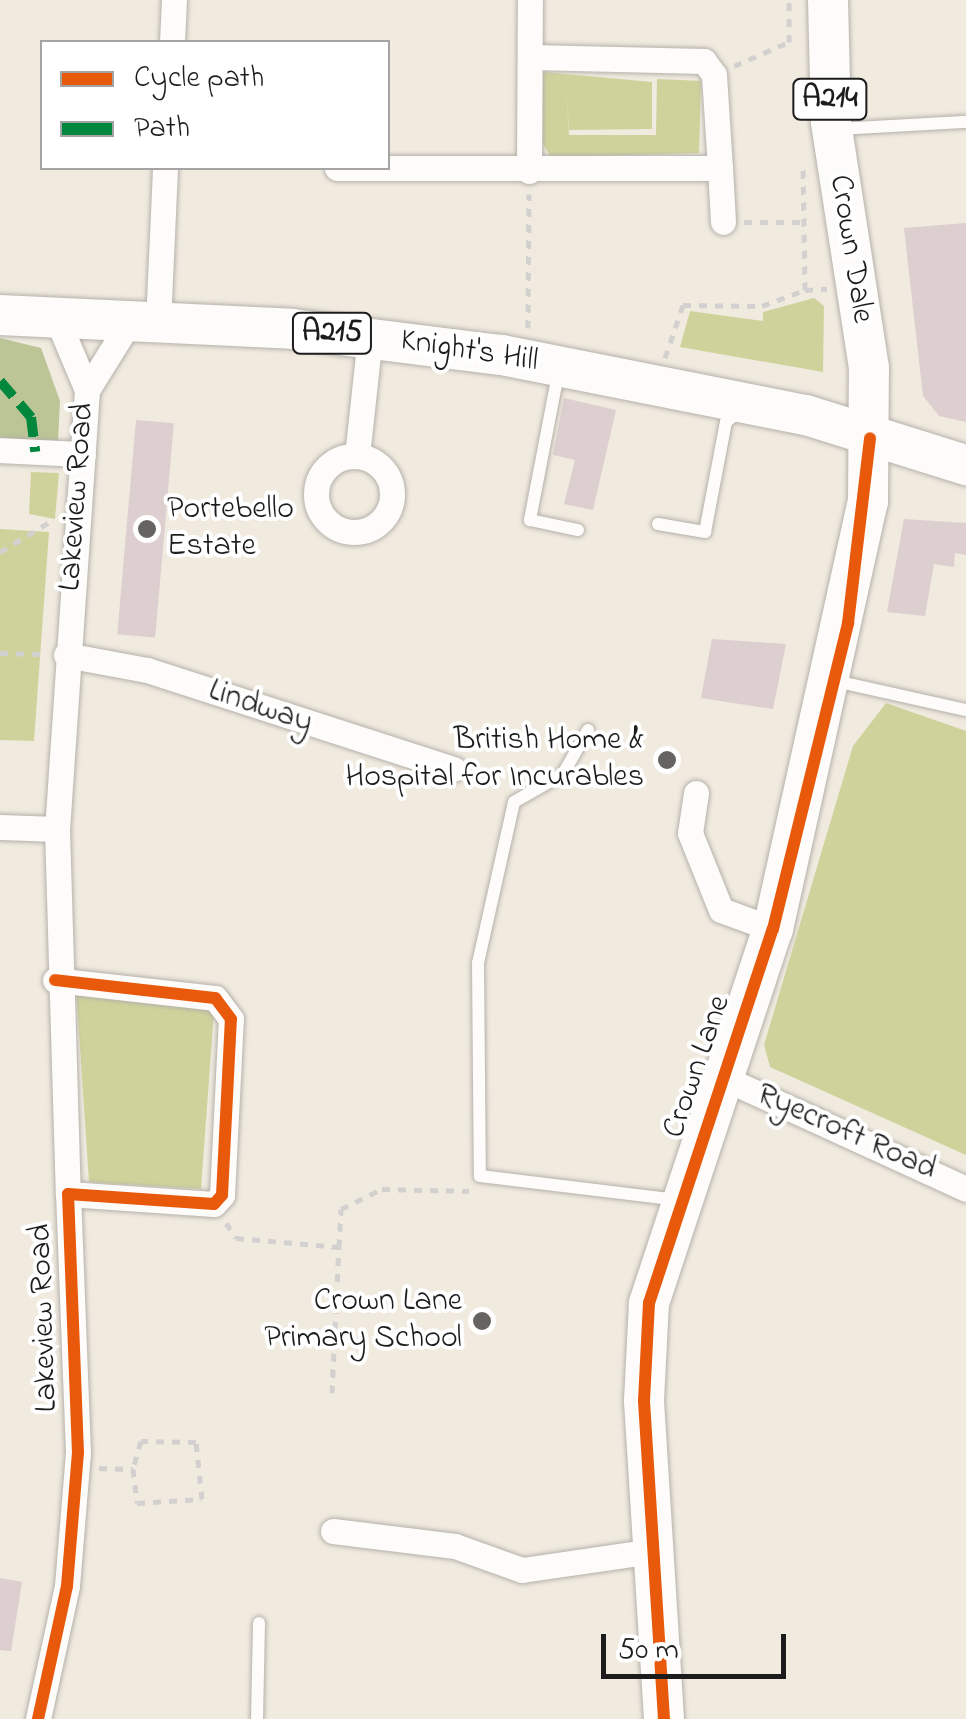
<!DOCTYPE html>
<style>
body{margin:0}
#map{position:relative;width:966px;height:1719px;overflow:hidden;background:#f0eadf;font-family:"Indie Flower",sans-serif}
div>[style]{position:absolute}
.green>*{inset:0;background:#cfd39b}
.forest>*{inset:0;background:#bbc595}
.building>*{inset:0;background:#ddcecf;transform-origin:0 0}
.path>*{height:5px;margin-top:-2.5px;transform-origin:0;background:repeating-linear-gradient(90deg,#d3d1cf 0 8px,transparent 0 16px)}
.roads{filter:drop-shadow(0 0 2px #b5b1aa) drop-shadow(0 0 2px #b5b1aa)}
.lane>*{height:12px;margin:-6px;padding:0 6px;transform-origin:6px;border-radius:6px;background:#fdfcfa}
.street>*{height:25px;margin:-12.5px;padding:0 12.5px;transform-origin:12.5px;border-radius:12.5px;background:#fdfcfa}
.street>.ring{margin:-12.5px;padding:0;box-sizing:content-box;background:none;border:25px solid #fdfcfa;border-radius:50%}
.primary>*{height:40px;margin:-20px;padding:0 20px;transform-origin:20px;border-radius:20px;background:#fdfcfa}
.quiet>*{height:10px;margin-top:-5px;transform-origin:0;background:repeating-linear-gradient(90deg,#00873e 0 20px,transparent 0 30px)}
.cycleway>*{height:12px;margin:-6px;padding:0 6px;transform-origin:6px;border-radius:6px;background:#e8590c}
.dots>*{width:28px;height:28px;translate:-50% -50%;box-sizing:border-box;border:5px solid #fff;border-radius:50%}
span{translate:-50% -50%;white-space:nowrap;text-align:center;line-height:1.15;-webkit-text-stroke:8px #fff;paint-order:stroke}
.shield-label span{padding:2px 8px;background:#fff;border:2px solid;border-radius:8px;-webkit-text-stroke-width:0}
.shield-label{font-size:30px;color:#1c1c1c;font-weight:700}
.street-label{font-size:32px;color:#1c1c1c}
.poi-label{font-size:32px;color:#1c1c1c}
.left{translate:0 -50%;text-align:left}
.right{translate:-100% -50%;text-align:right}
.legend{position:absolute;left:40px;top:40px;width:350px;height:130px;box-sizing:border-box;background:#fff;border:2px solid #a4a4a4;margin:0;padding:12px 18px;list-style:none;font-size:30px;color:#1c1c1c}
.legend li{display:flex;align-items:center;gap:20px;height:50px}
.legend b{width:50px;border:2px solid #a4a4a4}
.scale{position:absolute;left:601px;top:1634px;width:185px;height:45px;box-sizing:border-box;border:5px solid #1c1c1c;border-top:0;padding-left:12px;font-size:30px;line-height:35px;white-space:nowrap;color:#1c1c1c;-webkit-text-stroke:8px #fff;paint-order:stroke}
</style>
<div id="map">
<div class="green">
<i style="clip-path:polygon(543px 72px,652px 82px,652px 129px,569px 130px,566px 85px,569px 135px,656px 135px,657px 79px,701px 81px,699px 153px,551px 157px,543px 144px)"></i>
<i style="clip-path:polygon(814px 298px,824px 306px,823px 372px,680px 347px,690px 311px,763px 321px,763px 312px)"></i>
<i style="clip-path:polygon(31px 472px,59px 473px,55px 519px,29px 514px)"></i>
<i style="clip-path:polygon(0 529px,49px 532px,34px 741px,0 740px)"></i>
<i style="clip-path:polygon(886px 703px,966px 731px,966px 1155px,770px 1067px,764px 1045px,853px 746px)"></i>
<i style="clip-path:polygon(76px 988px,214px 1011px,201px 1189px,89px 1182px)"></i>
</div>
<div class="forest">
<i style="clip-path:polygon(0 338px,41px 348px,60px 401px,58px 441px,0 439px)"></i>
</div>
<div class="building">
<i style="clip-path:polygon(966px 223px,966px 422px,939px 416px,923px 396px,904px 228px)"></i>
<i style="clip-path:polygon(564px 398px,616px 410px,593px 510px,564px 504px,575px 460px,553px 455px)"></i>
<i style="left:136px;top:420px;width:38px;height:215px;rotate:5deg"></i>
<i style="clip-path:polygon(904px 519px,966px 523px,966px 555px,955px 553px,954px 567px,934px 564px,925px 616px,887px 612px)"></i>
<i style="clip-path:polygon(712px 639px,786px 644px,773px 709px,701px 698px)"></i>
<i style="clip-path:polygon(0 1578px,22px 1582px,11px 1651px,0 1650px)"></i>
</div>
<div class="path">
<i style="left:734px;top:66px;width:60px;rotate:-23.6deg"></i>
<i style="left:789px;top:42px;width:42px;rotate:-90deg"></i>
<i style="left:744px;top:222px;width:62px"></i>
<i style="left:805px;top:290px;width:22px;rotate:-3deg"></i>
<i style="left:528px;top:328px;width:134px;rotate:-89.6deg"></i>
<i style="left:665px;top:358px;width:56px;rotate:-71.2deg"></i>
<i style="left:683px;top:305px;width:79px;rotate:0.7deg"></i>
<i style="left:762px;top:306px;width:46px;rotate:-20.4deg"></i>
<i style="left:805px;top:290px;width:121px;rotate:-90.9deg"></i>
<i style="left:0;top:552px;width:62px;rotate:-31.1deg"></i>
<i style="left:0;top:653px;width:42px;rotate:1.4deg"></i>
<i style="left:226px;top:1223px;width:18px;rotate:56deg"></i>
<i style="left:236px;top:1238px;width:103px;rotate:5deg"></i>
<i style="left:339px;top:1247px;width:38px;rotate:-87deg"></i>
<i style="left:341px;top:1209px;width:46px;rotate:-26deg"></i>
<i style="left:382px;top:1189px;width:87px;rotate:1.3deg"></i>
<i style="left:332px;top:1393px;width:146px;rotate:-87.3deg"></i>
<i style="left:99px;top:1468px;width:34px;rotate:2deg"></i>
<i style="left:133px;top:1469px;width:34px;rotate:83deg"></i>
<i style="left:137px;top:1503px;width:65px;rotate:-3.5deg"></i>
<i style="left:202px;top:1499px;width:57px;rotate:-96deg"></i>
<i style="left:196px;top:1442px;width:55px;rotate:-179deg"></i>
<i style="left:141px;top:1441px;width:29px;rotate:106deg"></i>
</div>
<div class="roads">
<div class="lane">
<i style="left:839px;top:129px;width:127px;rotate:-3.2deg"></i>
<i style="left:559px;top:369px;width:154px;rotate:100.9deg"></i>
<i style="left:530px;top:520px;width:49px;rotate:11.8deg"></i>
<i style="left:658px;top:524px;width:48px;rotate:9.7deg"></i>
<i style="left:705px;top:532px;width:112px;rotate:-79.2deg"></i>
<i style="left:726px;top:422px;width:16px;rotate:-40deg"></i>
<i style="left:835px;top:681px;width:134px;rotate:12.5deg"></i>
<i style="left:588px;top:730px;width:51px;rotate:119.6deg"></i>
<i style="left:563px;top:774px;width:56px;rotate:150.3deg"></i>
<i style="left:514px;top:802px;width:165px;rotate:102.6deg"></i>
<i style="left:478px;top:963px;width:213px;rotate:89.5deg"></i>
<i style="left:480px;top:1176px;width:199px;rotate:6.9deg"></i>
<i style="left:257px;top:1719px;width:96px;rotate:-88.8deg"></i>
</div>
<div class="street">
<i style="left:172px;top:42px;width:42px;rotate:-87.3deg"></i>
<i style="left:530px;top:57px;width:174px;rotate:1.3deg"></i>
<i style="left:704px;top:61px;width:17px;rotate:54deg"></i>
<i style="left:714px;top:75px;width:93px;rotate:86.3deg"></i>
<i style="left:337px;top:168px;width:383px"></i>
<i style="left:720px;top:168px;width:54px;rotate:86.8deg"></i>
<i style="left:529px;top:171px;width:171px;rotate:-89.7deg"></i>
<i style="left:57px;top:319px;width:77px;rotate:67.1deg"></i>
<i style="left:87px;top:390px;width:440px;rotate:93.9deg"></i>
<i style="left:57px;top:829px;width:365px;rotate:88.3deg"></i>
<i style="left:158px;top:323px;width:155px;rotate:-87.4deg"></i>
<i style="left:87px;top:390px;width:81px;rotate:-58.1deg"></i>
<i style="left:0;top:450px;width:83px;rotate:2.8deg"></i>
<i style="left:357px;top:456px;width:120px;rotate:-83.8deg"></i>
<i class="ring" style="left:316px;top:456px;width:51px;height:51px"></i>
<i style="left:66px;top:655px;width:82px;rotate:10.5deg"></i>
<i style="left:147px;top:670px;width:322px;rotate:17.9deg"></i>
<i style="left:696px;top:793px;width:40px;rotate:98.5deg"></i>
<i style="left:690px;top:833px;width:83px;rotate:68.1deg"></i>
<i style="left:721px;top:910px;width:55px;rotate:20.1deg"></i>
<i style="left:0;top:827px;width:57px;rotate:2deg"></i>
<i style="left:726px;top:1079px;width:264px;rotate:24.6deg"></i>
<i style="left:333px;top:1531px;width:123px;rotate:7deg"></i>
<i style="left:455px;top:1546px;width:71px;rotate:19.7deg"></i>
<i style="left:522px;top:1570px;width:138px;rotate:-8.3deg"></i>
<i style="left:38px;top:1719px;width:136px;rotate:-77.7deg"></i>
<i style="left:67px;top:1586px;width:133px;rotate:-85.3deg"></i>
<i style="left:78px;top:1453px;width:259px;rotate:-92.2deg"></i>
<i style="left:68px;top:1194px;width:146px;rotate:3.9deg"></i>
<i style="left:214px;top:1204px;width:12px;rotate:-48deg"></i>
<i style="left:222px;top:1195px;width:176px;rotate:-87.1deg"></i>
<i style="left:231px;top:1019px;width:26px;rotate:-127deg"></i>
<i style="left:215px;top:998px;width:161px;rotate:-173.6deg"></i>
</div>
<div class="primary">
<i style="left:0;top:315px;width:292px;rotate:2.7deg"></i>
<i style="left:292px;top:329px;width:212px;rotate:7.1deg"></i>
<i style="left:502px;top:355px;width:310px;rotate:11.2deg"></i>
<i style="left:806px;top:415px;width:168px;rotate:17.4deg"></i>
<i style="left:664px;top:1719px;width:319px;rotate:-93.6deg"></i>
<i style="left:644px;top:1401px;width:98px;rotate:-87.1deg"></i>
<i style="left:649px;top:1303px;width:394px;rotate:-71.7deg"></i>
<i style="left:773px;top:929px;width:437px;rotate:-77.5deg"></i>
<i style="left:868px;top:502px;width:134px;rotate:-89.6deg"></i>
<i style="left:869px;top:368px;width:249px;rotate:-98.8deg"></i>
<i style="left:831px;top:122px;width:122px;rotate:-91.4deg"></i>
</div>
</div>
<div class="quiet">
<i style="left:0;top:381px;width:48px;rotate:49.3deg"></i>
<i style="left:31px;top:417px;width:35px;rotate:83deg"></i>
</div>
<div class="cycleway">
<i style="left:38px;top:1719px;width:136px;rotate:-77.7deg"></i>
<i style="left:67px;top:1586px;width:133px;rotate:-85.3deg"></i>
<i style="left:78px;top:1453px;width:259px;rotate:-92.2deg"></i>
<i style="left:68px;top:1194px;width:146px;rotate:3.9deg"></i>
<i style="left:214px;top:1204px;width:12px;rotate:-48deg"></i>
<i style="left:222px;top:1195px;width:176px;rotate:-87.1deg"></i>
<i style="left:231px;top:1019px;width:26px;rotate:-127deg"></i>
<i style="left:215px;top:998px;width:161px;rotate:-173.6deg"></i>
<i style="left:664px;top:1719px;width:319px;rotate:-93.6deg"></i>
<i style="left:644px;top:1401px;width:98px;rotate:-87.1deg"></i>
<i style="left:649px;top:1303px;width:394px;rotate:-71.7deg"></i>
<i style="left:773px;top:929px;width:315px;rotate:-76.2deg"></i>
<i style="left:848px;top:623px;width:186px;rotate:-83.2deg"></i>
</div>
<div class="dots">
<i style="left:147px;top:529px;background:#666460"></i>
<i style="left:667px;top:760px;background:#666460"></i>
<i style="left:482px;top:1321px;background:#666460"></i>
</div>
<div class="shield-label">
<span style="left:830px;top:99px">A214</span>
<span style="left:332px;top:333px">A215</span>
</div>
<div class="street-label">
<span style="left:850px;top:249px;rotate:81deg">Crown Dale</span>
<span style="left:469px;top:352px;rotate:9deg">Knight's Hill</span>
<span style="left:78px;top:497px;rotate:-86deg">Lakeview Road</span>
<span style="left:260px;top:708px;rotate:19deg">Lindway</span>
<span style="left:698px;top:1067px;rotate:-71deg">Crown Lane</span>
<span style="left:846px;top:1133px;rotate:24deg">Ryecroft Road</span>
<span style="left:45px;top:1318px;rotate:-92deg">Lakeview Road</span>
</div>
<div class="poi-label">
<span class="left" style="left:167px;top:529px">Portebello<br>Estate</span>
<span class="right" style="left:644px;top:760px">British Home &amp;<br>Hospital for Incurables</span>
<span class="right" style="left:462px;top:1321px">Crown Lane<br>Primary School</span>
</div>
<ul class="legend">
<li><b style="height:12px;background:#e8590c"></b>Cycle path</li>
<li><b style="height:12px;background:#00873e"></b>Path</li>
</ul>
<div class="scale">50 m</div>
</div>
